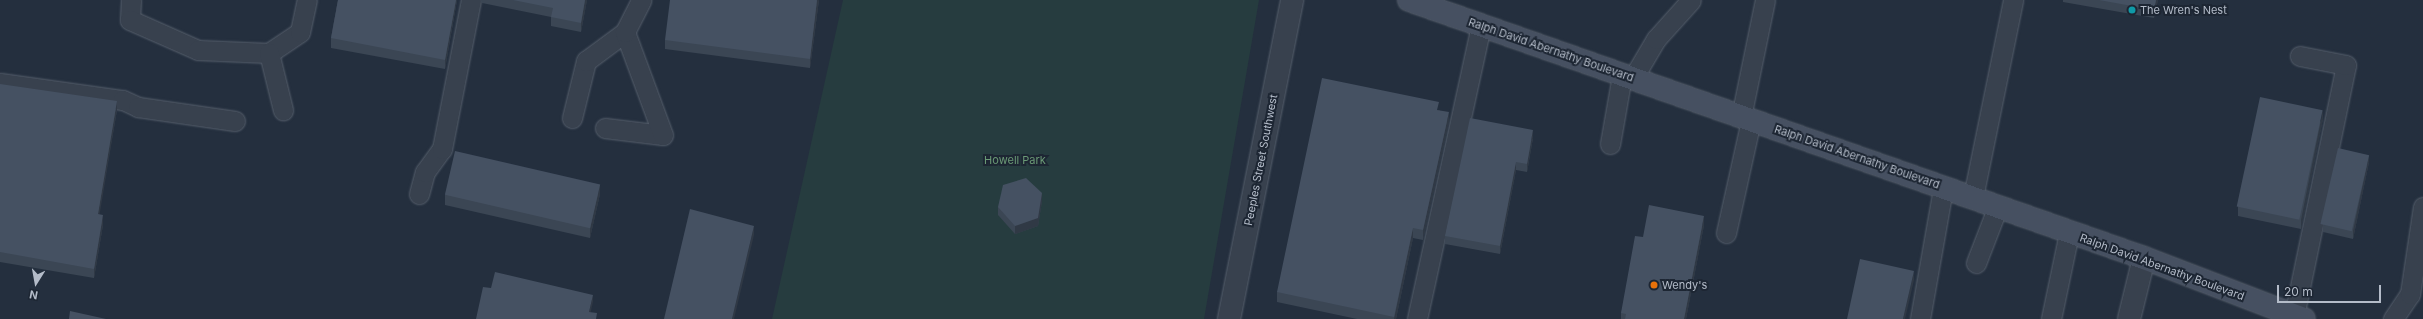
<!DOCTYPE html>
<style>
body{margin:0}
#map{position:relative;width:2423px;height:319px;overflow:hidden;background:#242f3e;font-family:Inter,sans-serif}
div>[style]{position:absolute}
.green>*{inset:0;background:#263c3f}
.roads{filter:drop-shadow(0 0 1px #565f6c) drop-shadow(0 0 1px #565f6c)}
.lane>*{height:19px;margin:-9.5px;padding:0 9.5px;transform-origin:9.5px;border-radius:9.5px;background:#38414e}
.street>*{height:22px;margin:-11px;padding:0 11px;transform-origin:11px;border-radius:11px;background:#38414e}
.secondary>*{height:22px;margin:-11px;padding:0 11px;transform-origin:11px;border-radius:11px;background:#465061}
.wall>*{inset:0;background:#3b4654}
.shaded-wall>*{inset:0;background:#303945}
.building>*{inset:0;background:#455162;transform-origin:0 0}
.dots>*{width:11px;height:11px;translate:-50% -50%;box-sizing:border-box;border:2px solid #1d2633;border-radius:50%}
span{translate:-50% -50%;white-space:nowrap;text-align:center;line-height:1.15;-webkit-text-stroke:4px #1d2633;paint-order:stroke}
.poi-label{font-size:11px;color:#b4bcc9}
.left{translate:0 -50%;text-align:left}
.street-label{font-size:11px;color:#b4bcc9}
.park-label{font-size:11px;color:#6b9a76}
.north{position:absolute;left:16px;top:263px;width:40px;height:40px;-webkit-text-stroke:3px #1d2633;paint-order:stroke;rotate:191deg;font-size:11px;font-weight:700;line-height:16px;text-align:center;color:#b4bcc9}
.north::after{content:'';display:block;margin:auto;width:14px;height:18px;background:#b4bcc9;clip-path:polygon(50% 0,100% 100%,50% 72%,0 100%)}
.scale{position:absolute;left:2277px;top:285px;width:104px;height:18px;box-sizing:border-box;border:2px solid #b4bcc9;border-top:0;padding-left:5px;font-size:12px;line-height:14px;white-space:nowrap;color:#b4bcc9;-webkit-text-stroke:3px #1d2633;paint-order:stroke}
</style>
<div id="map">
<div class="green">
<i style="clip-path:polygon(843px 0,1259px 0,1204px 319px,772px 319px)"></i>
</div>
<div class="roads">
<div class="lane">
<i style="left:131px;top:0;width:20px;rotate:93deg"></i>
<i style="left:130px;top:20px;width:74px;rotate:23.8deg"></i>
<i style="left:198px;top:50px;width:71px;rotate:2.4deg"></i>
<i style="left:269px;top:53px;width:37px;rotate:-34deg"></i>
<i style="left:300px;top:32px;width:33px;rotate:-78deg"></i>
<i style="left:269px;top:53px;width:59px;rotate:76.2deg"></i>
<i style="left:1633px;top:78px;width:45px;rotate:-59.5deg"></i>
<i style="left:1656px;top:39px;width:52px;rotate:-48.1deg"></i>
<i style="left:0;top:83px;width:124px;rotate:7.9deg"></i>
<i style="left:123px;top:100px;width:17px;rotate:25deg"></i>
<i style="left:138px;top:107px;width:98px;rotate:8.2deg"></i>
<i style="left:1741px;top:117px;width:119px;rotate:-78.4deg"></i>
<i style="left:572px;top:118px;width:59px;rotate:-76.2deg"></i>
<i style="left:586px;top:61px;width:49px;rotate:-36.6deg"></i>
<i style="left:605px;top:128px;width:58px;rotate:6.9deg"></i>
<i style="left:663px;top:135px;width:110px;rotate:-110.3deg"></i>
<i style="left:625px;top:32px;width:36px;rotate:-63deg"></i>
<i style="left:1610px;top:144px;width:70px;rotate:-80.1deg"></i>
<i style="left:419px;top:194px;width:23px;rotate:-75deg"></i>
<i style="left:425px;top:172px;width:29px;rotate:-54deg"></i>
<i style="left:442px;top:149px;width:152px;rotate:-79deg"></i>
<i style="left:1973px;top:197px;width:201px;rotate:-78.5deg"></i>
<i style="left:1726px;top:233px;width:116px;rotate:-77.5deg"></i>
<i style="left:1976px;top:263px;width:61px;rotate:-68.9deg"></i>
<i style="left:2294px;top:316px;width:256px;rotate:-78.3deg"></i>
<i style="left:2346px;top:65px;width:47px;rotate:-168.9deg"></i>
<i style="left:1417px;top:319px;width:301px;rotate:-77.7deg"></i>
<i style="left:1920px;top:319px;width:133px;rotate:-80deg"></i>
<i style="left:2051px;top:319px;width:88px;rotate:-78.2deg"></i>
<i style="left:2393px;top:319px;width:30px;rotate:-56deg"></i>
<i style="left:2410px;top:294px;width:88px;rotate:-81.5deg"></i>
</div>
<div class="street">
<i style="left:1229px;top:319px;width:325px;rotate:-78.8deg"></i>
<i style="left:2129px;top:319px;width:63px;rotate:-76.2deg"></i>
</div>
<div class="secondary">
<i style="left:1409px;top:0;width:779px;rotate:19.34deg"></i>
<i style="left:2144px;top:258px;width:171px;rotate:20.9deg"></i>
</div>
</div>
<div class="wall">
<i style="clip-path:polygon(338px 0,457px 0,445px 69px,331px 48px,331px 38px)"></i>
<i style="clip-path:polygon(481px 0,587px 0,581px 32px,551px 26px,551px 17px,482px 3px)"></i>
<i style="clip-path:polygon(819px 0,810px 68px,665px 49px,665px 40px)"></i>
<i style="clip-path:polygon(2063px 0,2158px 0,2154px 18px,2063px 2px)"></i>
<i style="clip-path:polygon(0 84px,117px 110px,99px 214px,103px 225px,94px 278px,0 262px)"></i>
<i style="clip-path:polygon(1439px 110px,1449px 122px,1423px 240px,1413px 238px,1396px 319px,1357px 319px,1277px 302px,1277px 292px)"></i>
<i style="clip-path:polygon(2323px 119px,2301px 229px,2238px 216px,2238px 207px)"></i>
<i style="clip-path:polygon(1533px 138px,1527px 172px,1516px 170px,1500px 254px,1445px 244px,1445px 236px)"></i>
<i style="clip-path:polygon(2369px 162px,2353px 239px,2323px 232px,2323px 225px)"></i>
<i style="clip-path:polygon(600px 194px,590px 238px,445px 205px,445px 195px)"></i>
<i style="clip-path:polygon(1042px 201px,1038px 226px,1015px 234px,998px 215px,998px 207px)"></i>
<i style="clip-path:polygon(1704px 225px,1686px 319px,1621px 319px,1621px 313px,1643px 237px)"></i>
</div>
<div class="shaded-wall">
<i style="clip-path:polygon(456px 0,457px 0,445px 69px,445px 60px)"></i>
<i style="clip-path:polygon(585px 0,587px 0,581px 32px,581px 23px)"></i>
<i style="clip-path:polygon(817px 0,819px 0,810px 68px,810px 59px)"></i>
<i style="clip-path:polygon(2156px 0,2158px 0,2154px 18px,2154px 10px)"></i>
<i style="clip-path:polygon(117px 101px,117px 110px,98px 224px,98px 214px)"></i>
<i style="clip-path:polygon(2323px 110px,2323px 119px,2301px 229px,2301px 220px)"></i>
<i style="clip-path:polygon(1449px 112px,1449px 122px,1423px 240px,1423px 230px)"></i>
<i style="clip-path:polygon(1533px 130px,1533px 138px,1527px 172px,1527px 164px)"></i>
<i style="clip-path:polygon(2369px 155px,2369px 162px,2353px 239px,2353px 231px)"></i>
<i style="clip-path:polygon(1516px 162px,1516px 170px,1500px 254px,1500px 246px)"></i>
<i style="clip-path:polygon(600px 184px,600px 194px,590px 238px,590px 229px)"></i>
<i style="clip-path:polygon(1042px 193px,1042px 201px,1038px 226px,1015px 234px,1015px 226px)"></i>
<i style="clip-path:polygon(103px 215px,103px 225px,94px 278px,94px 269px)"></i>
<i style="clip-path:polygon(1704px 216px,1704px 225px,1686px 319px,1684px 319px)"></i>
<i style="clip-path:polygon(754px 226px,754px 235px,734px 319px,732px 319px)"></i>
<i style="clip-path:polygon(1413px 228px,1413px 238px,1396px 319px,1394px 319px)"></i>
<i style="clip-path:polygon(1914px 271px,1914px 280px,1905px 319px,1903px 319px)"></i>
<i style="clip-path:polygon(593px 295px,593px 302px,589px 319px,589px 312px)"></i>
</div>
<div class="building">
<i style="clip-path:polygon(338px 0,456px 0,445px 60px,331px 38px)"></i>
<i style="clip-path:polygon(513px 0,585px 0,581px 23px,551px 17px,553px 8px)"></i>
<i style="clip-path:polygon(670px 0,817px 0,810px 59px,665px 40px)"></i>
<i style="clip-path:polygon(2099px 0,2156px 0,2154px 10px)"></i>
<i style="clip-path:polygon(1322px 78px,1439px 102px,1437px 110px,1449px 112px,1423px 230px,1413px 228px,1394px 317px,1277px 292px)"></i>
<i style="clip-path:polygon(0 84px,117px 101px,98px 214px,103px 215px,94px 269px,0 252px)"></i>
<i style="left:2260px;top:97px;width:64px;height:112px;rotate:12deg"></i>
<i style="clip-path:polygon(1470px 118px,1533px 130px,1527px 164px,1516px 162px,1500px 246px,1445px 236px)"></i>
<i style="left:2338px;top:148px;width:32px;height:78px;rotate:13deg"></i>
<i style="left:455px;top:151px;width:149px;height:45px;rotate:13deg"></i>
<i style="clip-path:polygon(1026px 178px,1042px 193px,1038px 218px,1015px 226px,998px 207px,1003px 185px)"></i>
<i style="clip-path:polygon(1649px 205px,1704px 216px,1684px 319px,1625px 319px,1626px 314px,1621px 313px,1635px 236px,1643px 237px)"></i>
<i style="clip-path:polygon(690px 209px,754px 226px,732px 319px,664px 319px)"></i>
<i style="clip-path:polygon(1860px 259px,1914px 271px,1903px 319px,1847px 319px)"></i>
<i style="clip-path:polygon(495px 272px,593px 295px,589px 312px,597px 313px,596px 319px,476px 319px,483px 287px,491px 288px)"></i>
<i style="clip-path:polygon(70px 311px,106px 319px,69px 319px)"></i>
</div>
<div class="dots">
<i style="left:2132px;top:10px;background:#0f9aa8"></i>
<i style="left:1654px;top:285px;background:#e8710a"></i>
</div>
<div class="poi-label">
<span class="left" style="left:2140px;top:10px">The Wren's Nest</span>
<span class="left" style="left:1662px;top:285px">Wendy's</span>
</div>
<div class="street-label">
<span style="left:1551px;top:50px;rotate:19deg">Ralph David Abernathy Boulevard</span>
<span style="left:1857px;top:157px;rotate:19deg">Ralph David Abernathy Boulevard</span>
<span style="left:1261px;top:160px;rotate:-79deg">Peeples Street Southwest</span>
<span style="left:2162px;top:267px;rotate:20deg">Ralph David Abernathy Boulevard</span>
</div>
<div class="park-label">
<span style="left:1015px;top:160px">Howell Park</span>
</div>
<div class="north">N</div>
<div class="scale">20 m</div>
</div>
